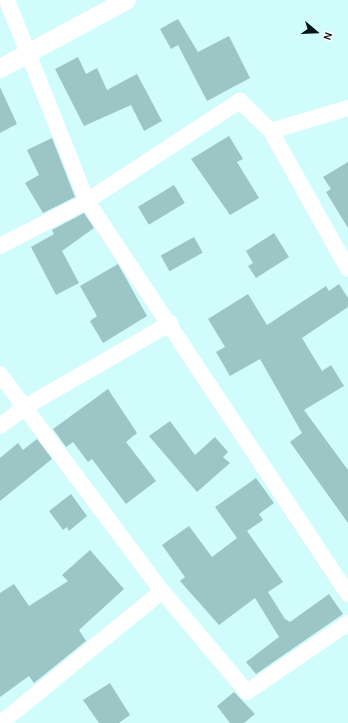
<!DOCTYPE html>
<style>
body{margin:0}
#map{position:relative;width:348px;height:723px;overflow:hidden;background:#d1fcfc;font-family:Karla,sans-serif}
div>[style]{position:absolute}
.building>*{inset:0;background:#9cc5c6;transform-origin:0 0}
.minor>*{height:16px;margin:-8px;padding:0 8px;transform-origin:8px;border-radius:8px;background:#fff}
.tertiary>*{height:19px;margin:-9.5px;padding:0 9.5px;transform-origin:9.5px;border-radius:9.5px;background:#fff}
span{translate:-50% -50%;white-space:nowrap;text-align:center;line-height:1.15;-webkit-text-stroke:4px #fff;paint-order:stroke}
.north{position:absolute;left:296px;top:12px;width:40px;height:40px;-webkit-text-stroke:3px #fff;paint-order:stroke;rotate:109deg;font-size:11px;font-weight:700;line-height:16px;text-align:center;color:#051414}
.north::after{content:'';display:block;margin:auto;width:14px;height:18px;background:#051414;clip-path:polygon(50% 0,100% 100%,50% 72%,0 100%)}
</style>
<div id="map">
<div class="building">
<i style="clip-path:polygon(178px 19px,198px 52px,229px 36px,250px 78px,207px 101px,178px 45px,171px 49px,160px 29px)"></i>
<i style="clip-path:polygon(78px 57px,86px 74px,97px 68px,107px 90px,137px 74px,162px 121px,144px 131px,131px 105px,84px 126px,55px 69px)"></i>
<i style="clip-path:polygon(0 87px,17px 124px,0 133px)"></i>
<i style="clip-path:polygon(229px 136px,243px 159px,237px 162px,259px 198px,230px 215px,191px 159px)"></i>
<i style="clip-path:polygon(52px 138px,75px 197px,43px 213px,25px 183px,39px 175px,27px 150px)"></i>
<i style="clip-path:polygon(348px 162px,348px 228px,326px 192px,331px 189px,323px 177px)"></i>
<i style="left:174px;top:185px;width:21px;height:42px;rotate:59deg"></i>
<i style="clip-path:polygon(84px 213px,94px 228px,62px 251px,79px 283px,56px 295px,31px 247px,54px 234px,52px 230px)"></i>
<i style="clip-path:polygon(274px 233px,289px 257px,256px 278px,248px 266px,253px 263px,246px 251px)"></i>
<i style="left:194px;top:237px;width:18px;height:38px;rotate:61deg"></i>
<i style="clip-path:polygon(118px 264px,147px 316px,103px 343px,90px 321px,97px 316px,80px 286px)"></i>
<i style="clip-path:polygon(339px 284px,348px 298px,348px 307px,302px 338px,322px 371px,331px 365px,344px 386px,304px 410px,348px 470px,348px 523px,290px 442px,302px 433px,260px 359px,230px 376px,216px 352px,225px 347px,208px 319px,248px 294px,267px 325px,326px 286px,329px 291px)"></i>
<i style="clip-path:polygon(108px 389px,137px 433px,126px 442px,156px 481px,126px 504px,92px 459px,88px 462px,73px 442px,66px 447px,53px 429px)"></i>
<i style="clip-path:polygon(170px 421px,195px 455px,215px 437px,228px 452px,223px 457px,230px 463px,197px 492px,149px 436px)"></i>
<i style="clip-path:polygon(37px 439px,52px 459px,0 501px,0 458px,18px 443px,23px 450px)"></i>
<i style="clip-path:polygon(256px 478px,274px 503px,259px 514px,263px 520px,247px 531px,283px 582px,268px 592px,285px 619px,290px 622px,329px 594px,343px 614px,256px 674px,246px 662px,279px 637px,255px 598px,219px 625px,180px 581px,185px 577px,162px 545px,189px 526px,212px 557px,237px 538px,215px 507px)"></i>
<i style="clip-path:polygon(71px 494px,87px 516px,69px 531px,67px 527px,63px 530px,49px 511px)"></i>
<i style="clip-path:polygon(90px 550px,124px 589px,79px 630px,86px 641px,34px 683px,29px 676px,0 697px,0 593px,14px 584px,29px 606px,68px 581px,62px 575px)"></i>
<i style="clip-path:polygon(110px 683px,130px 715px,119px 723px,99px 723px,83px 700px)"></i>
<i style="clip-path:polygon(234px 692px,255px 714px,244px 723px,230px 723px,217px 706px)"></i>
</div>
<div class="minor">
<i style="left:7px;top:0;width:216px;rotate:68.3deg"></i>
<i style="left:87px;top:201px;width:472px;rotate:56.4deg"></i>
<i style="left:271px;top:131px;width:80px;rotate:-16.6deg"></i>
<i style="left:0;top:246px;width:98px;rotate:-27.3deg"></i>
<i style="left:87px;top:201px;width:183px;rotate:-33.2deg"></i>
<i style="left:240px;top:101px;width:43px;rotate:44.1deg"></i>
<i style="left:271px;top:131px;width:158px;rotate:60.8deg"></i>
<i style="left:0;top:374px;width:271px;rotate:53.3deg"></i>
<i style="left:162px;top:591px;width:132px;rotate:49.9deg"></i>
<i style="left:247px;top:692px;width:122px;rotate:-34.3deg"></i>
<i style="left:0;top:426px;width:31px;rotate:-37deg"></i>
<i style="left:25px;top:407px;width:168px;rotate:-29.9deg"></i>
<i style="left:1px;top:723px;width:208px;rotate:-39.3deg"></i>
</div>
<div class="tertiary">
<i style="left:0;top:68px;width:143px;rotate:-28.4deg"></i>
</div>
<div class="north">N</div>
</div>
